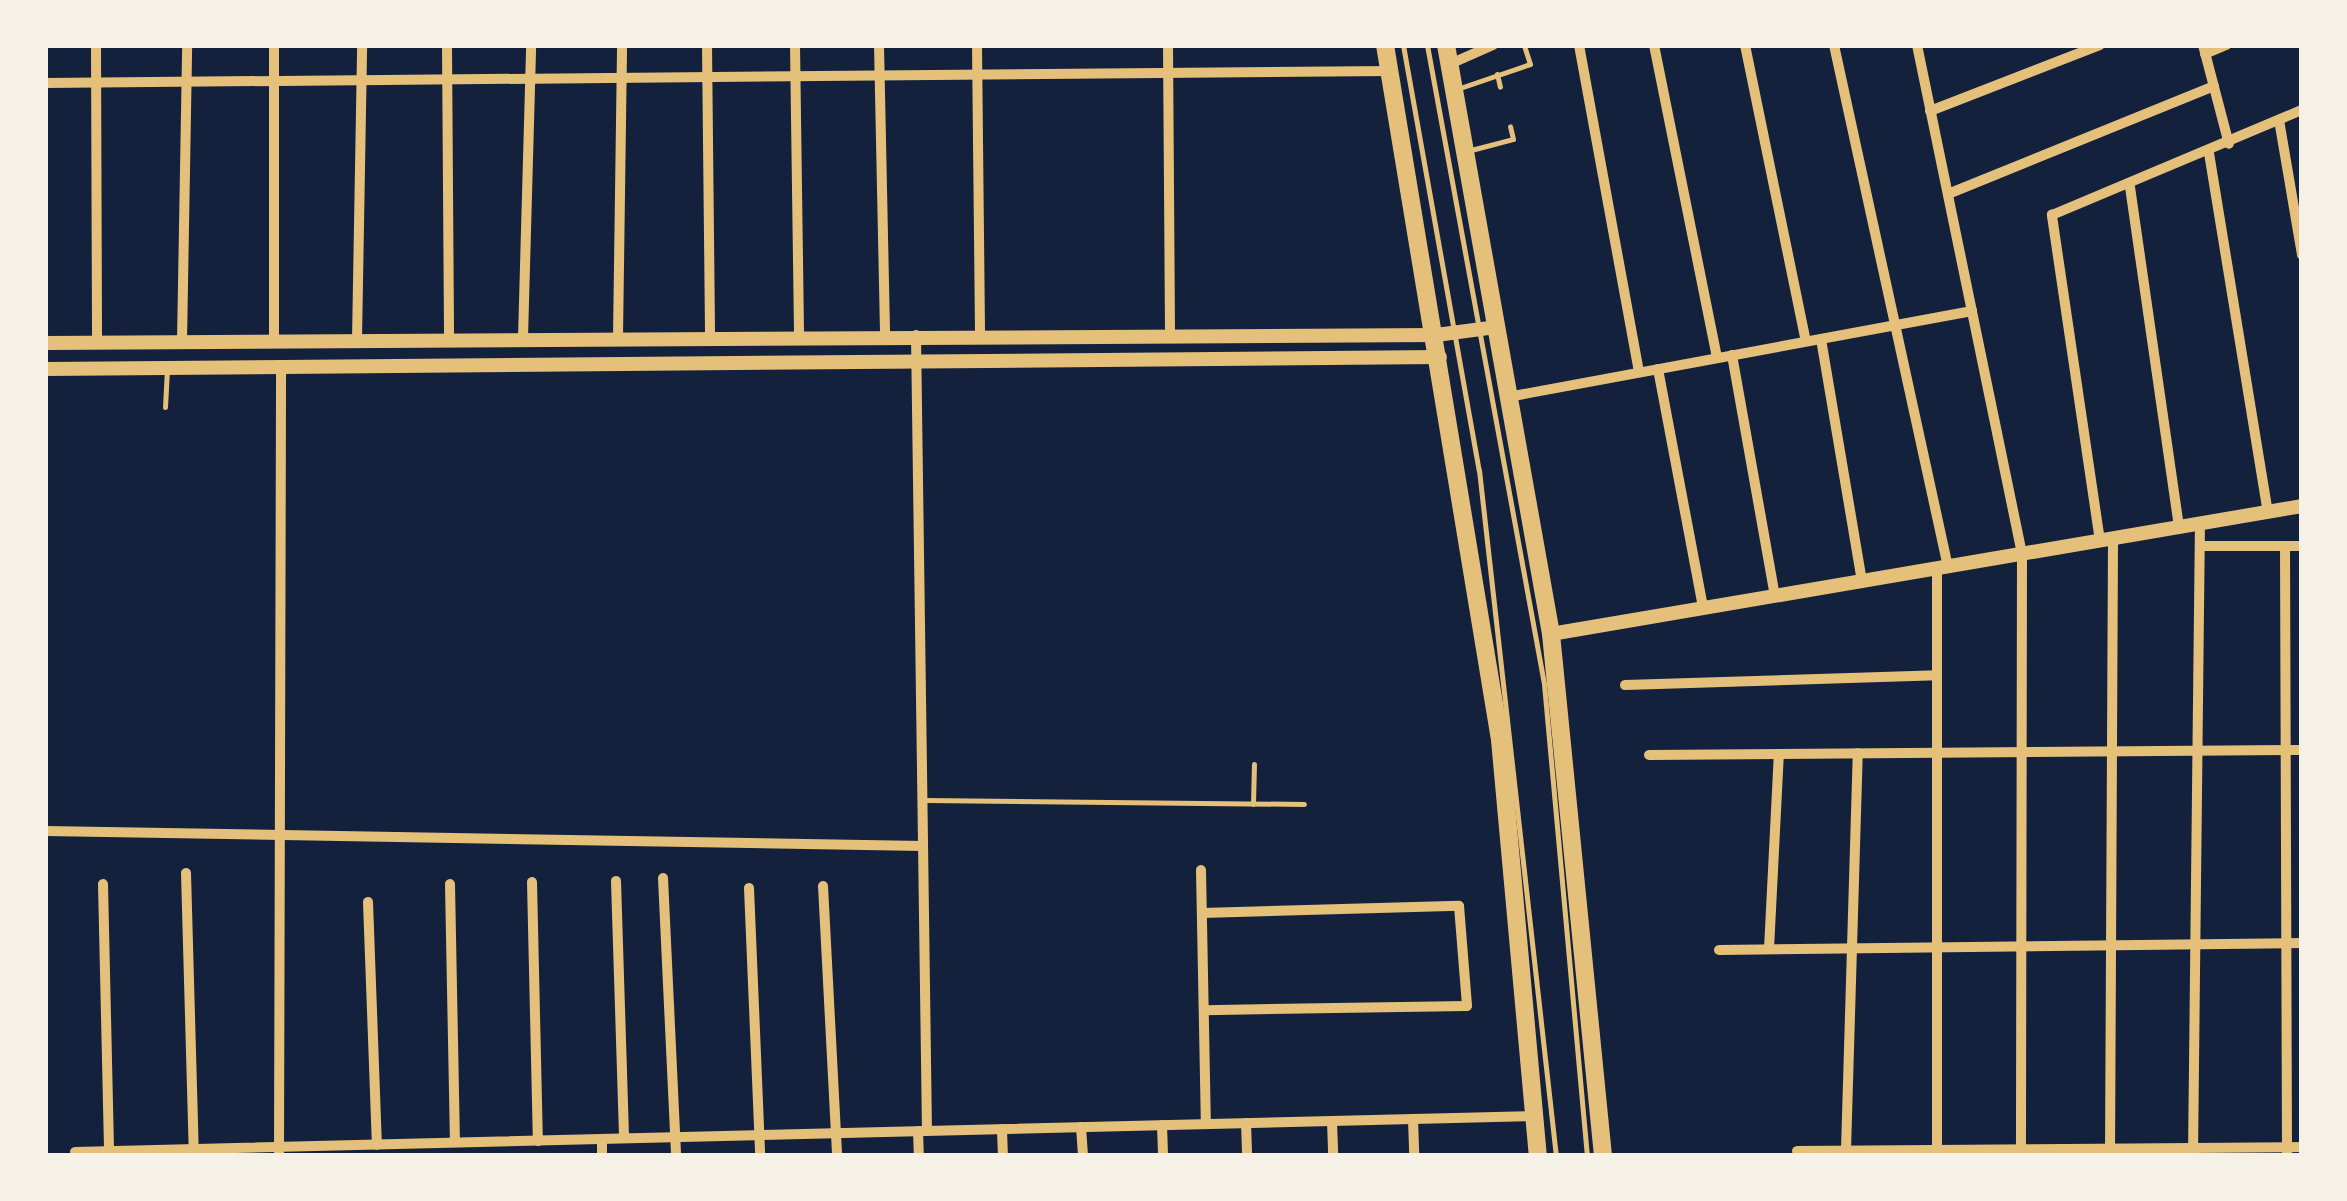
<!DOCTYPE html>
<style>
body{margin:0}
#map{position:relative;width:2347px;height:1201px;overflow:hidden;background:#14213d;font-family:Raleway,sans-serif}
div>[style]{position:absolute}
.service>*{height:5px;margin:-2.5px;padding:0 2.5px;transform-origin:2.5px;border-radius:2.5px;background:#e5c07b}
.minor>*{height:10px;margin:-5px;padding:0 5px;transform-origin:5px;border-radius:5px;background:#e5c07b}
.tertiary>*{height:14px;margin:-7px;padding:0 7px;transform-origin:7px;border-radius:7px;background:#e5c07b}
.primary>*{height:18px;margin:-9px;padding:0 9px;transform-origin:9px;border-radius:9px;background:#e5c07b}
span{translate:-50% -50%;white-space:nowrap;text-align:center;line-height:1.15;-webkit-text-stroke:9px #f6f1e7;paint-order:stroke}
.frame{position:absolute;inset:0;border:48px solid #f6f1e7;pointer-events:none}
</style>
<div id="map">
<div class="service">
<i style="left:1403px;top:45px;width:432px;rotate:79.9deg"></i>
<i style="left:1479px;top:470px;width:690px;rotate:83.6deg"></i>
<i style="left:1427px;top:45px;width:650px;rotate:79.62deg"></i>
<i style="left:1544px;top:684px;width:474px;rotate:84.8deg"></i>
<i style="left:1497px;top:74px;width:13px;rotate:77deg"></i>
<i style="left:1457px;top:89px;width:77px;rotate:-18.9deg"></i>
<i style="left:1530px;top:64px;width:20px;rotate:-108deg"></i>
<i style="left:1471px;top:150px;width:43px;rotate:-14.7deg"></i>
<i style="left:1513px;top:139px;width:13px;rotate:-103deg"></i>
<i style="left:165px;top:407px;width:37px;rotate:-87deg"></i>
<i style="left:925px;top:800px;width:379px;rotate:0.6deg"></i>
<i style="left:1253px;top:804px;width:40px;rotate:-88.6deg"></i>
</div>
<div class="minor">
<i style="left:96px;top:45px;width:298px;rotate:89.8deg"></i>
<i style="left:274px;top:45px;width:296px;rotate:90deg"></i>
<i style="left:447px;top:45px;width:294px;rotate:89.6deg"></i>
<i style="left:707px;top:45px;width:291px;rotate:89.4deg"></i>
<i style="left:795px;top:45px;width:290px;rotate:89.2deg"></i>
<i style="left:879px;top:45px;width:289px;rotate:88.8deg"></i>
<i style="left:977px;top:45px;width:289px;rotate:89.4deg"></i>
<i style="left:1168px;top:45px;width:289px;rotate:89.6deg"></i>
<i style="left:1579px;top:45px;width:332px;rotate:79.6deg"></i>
<i style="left:1654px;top:45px;width:319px;rotate:78.6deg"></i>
<i style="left:1745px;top:45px;width:302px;rotate:78.4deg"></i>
<i style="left:1834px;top:45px;width:534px;rotate:77.68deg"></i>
<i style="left:1917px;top:45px;width:520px;rotate:78.34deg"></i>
<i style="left:2022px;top:554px;width:602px;rotate:90.1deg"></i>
<i style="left:2203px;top:45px;width:102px;rotate:75.3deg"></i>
<i style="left:2205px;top:54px;width:23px;rotate:-23deg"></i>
<i style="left:1450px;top:64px;width:47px;rotate:-23.8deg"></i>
<i style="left:45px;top:83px;width:1345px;rotate:-0.51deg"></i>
<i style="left:1930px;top:111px;width:182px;rotate:-21.2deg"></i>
<i style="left:2279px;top:120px;width:137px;rotate:80.3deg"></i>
<i style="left:2209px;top:153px;width:364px;rotate:80.7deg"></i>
<i style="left:2130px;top:187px;width:345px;rotate:81.8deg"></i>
<i style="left:1948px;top:194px;width:287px;rotate:-22.1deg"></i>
<i style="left:916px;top:335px;width:796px;rotate:89.21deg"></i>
<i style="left:618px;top:337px;width:292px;rotate:-89.2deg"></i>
<i style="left:523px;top:338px;width:293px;rotate:-88.4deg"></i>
<i style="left:1821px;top:339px;width:246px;rotate:80.4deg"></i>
<i style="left:357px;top:340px;width:295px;rotate:-89deg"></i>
<i style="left:182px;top:342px;width:297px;rotate:-89deg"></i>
<i style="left:1732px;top:355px;width:245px;rotate:79.9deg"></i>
<i style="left:1658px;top:369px;width:243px;rotate:79.3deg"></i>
<i style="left:1508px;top:397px;width:472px;rotate:-10.5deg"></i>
<i style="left:2100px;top:541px;width:330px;rotate:-98.4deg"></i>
<i style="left:2052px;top:215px;width:271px;rotate:-22.8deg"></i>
<i style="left:2200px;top:546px;width:102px"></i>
<i style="left:2285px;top:546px;width:610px;rotate:89.81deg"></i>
<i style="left:1937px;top:569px;width:587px;rotate:90deg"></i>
<i style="left:1625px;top:685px;width:312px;rotate:-1.8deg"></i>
<i style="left:1649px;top:755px;width:653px;rotate:-0.44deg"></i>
<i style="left:45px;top:831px;width:878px;rotate:0.98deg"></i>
<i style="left:1201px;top:870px;width:254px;rotate:88.9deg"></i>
<i style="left:186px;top:873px;width:282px;rotate:88.4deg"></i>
<i style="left:663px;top:878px;width:278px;rotate:87.3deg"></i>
<i style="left:616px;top:881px;width:257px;rotate:88.2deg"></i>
<i style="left:532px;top:882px;width:259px;rotate:88.7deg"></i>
<i style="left:103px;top:884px;width:271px;rotate:88.7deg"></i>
<i style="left:450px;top:884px;width:258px;rotate:88.9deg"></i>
<i style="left:823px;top:886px;width:270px;rotate:87deg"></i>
<i style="left:749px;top:888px;width:268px;rotate:87.6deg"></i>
<i style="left:368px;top:902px;width:243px;rotate:87.9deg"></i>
<i style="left:1202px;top:913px;width:257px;rotate:-1.6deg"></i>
<i style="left:1459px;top:906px;width:100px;rotate:85.4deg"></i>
<i style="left:1467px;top:1006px;width:263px;rotate:179.1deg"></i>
<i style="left:1769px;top:949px;width:195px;rotate:-87.1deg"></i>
<i style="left:1719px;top:950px;width:583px;rotate:-0.69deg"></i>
<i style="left:1413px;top:1119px;width:37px;rotate:88deg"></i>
<i style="left:1332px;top:1121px;width:35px;rotate:88deg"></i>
<i style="left:1246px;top:1123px;width:33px;rotate:88deg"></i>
<i style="left:1162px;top:1125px;width:31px;rotate:88deg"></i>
<i style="left:1081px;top:1127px;width:29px;rotate:86deg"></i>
<i style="left:1002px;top:1129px;width:27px;rotate:88deg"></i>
<i style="left:918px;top:1131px;width:25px;rotate:88deg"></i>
<i style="left:602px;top:1139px;width:17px;rotate:90deg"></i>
<i style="left:1846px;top:1150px;width:397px;rotate:-88.3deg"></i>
<i style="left:1797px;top:1151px;width:505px;rotate:-0.45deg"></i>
<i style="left:75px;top:1152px;width:1461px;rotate:-1.41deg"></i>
<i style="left:279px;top:1156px;width:788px;rotate:-89.85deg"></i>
<i style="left:2110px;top:1156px;width:617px;rotate:-89.72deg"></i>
<i style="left:2193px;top:1156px;width:632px;rotate:-89.37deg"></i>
</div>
<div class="tertiary">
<i style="left:45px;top:343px;width:1391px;rotate:-0.33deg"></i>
<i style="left:1436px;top:335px;width:62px;rotate:-7.5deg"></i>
<i style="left:45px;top:369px;width:1395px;rotate:-0.49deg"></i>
<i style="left:1551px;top:634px;width:762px;rotate:-9.67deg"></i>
</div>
<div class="primary">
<i style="left:1385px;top:45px;width:704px;rotate:80.6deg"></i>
<i style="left:1500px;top:740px;width:418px;rotate:84.8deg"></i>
<i style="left:1446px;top:45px;width:598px;rotate:79.89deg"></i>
<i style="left:1551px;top:634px;width:525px;rotate:84.31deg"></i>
</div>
<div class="frame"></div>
</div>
